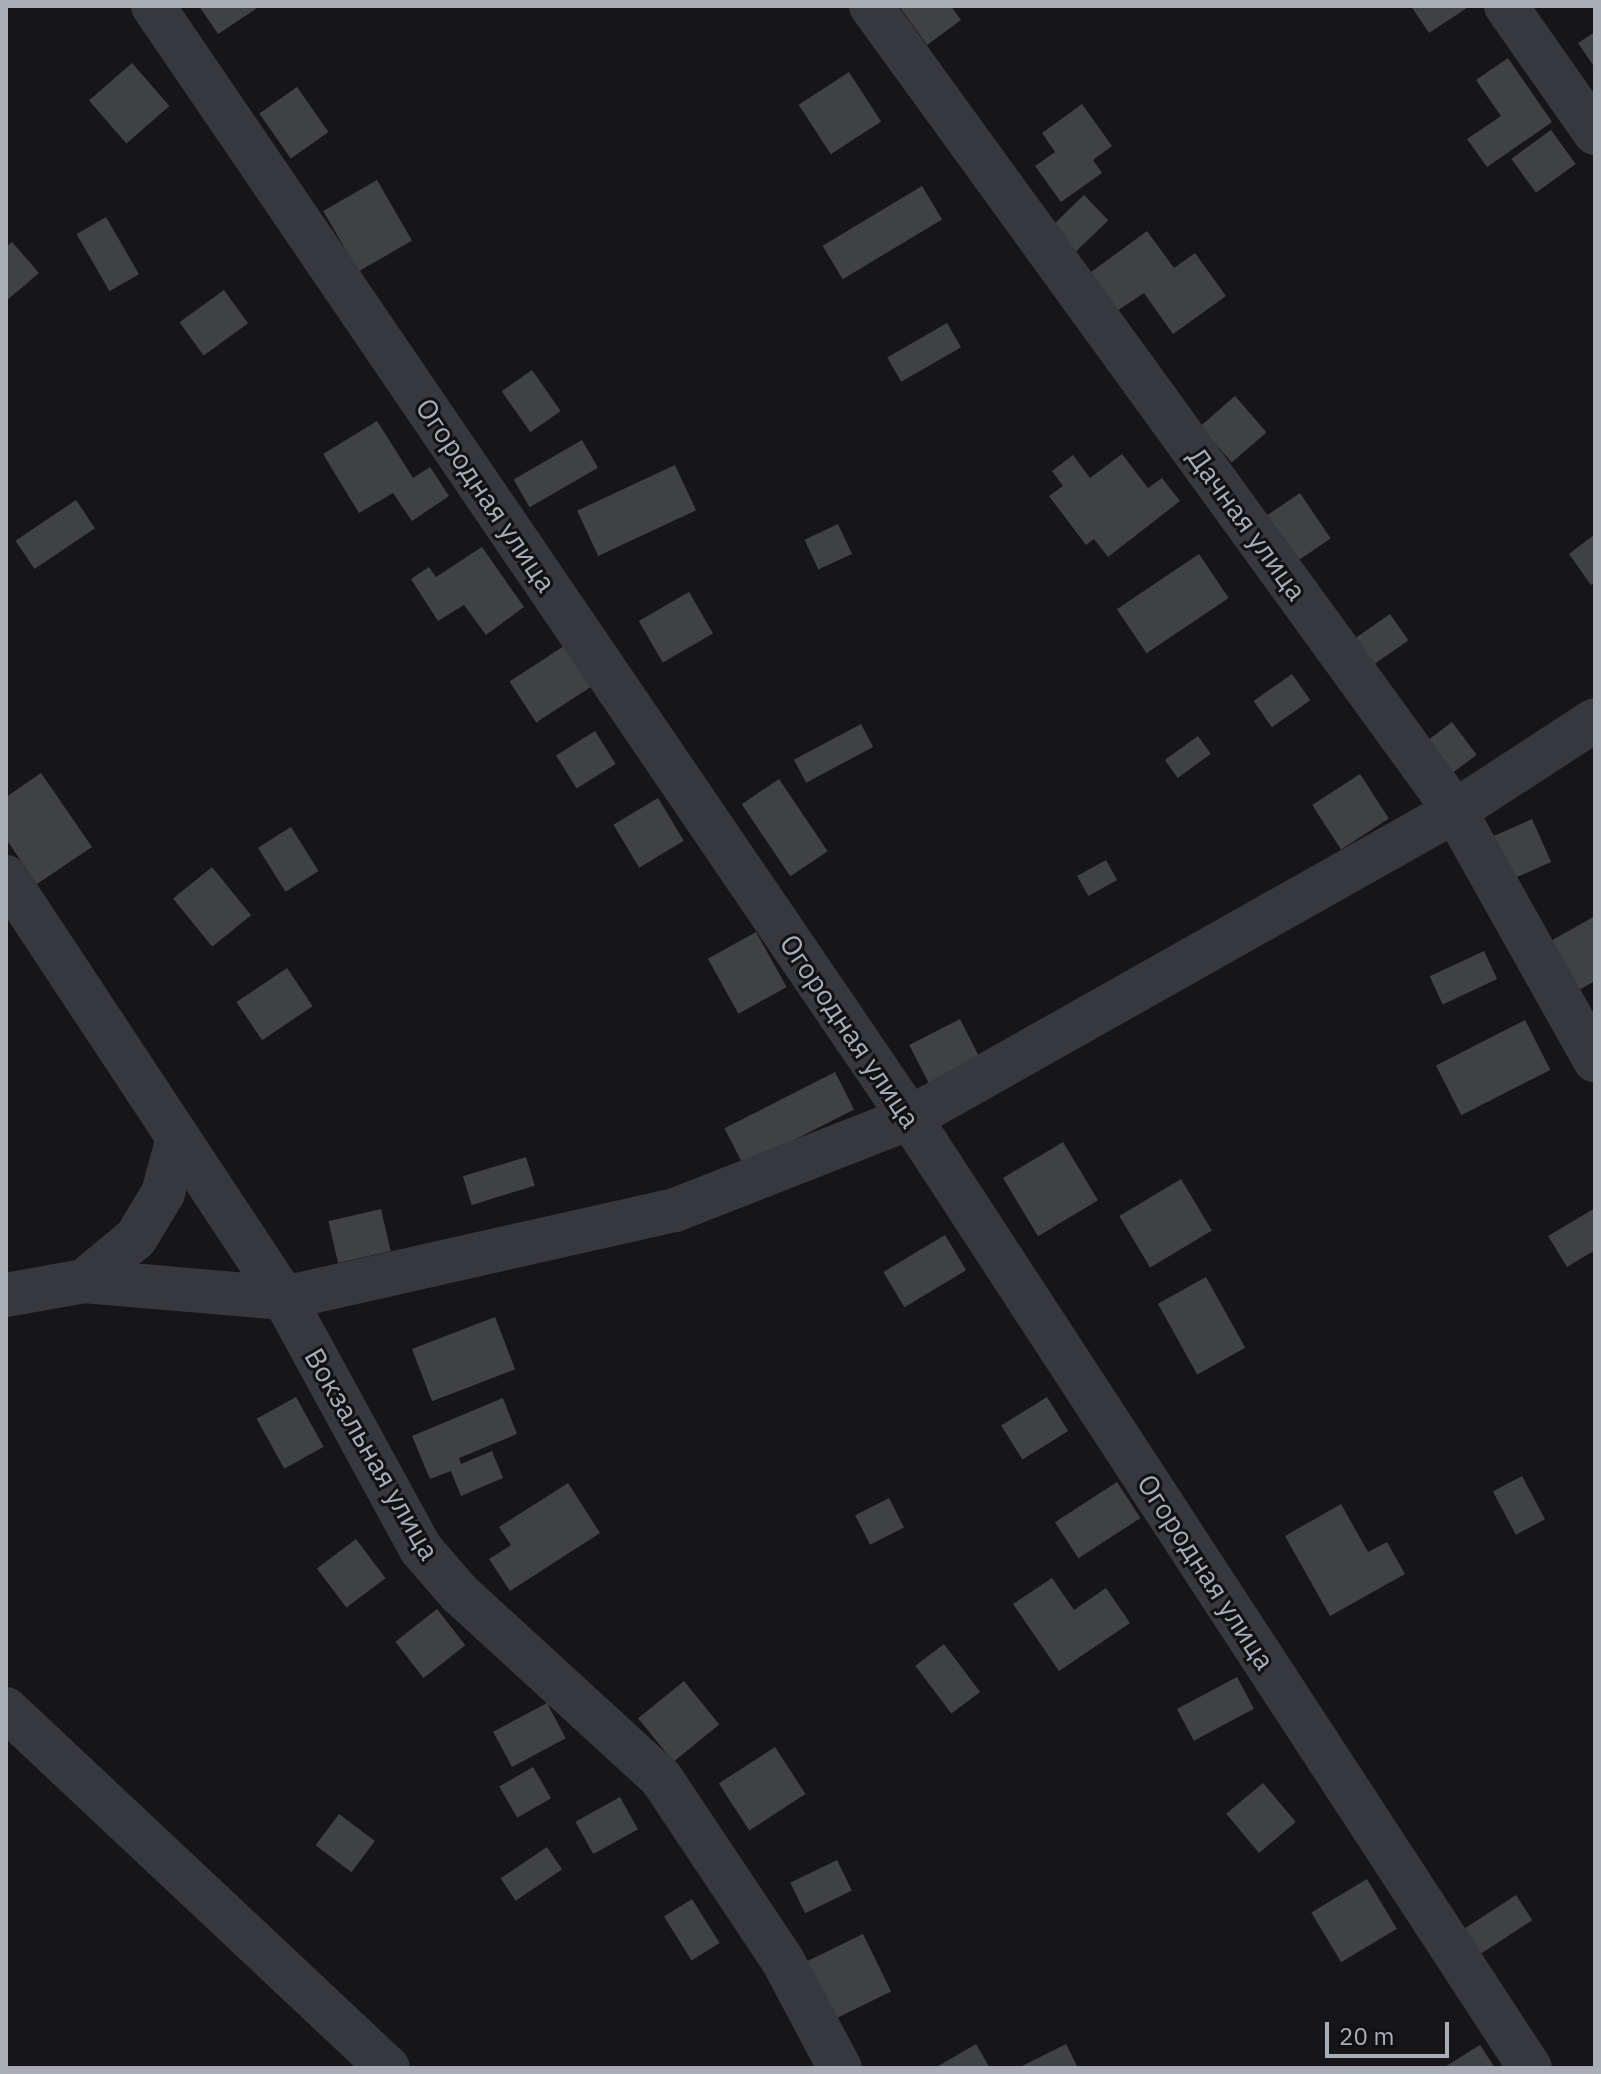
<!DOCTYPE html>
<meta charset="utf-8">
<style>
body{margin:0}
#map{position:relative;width:1601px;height:2074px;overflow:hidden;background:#161618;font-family:"IBM Plex Sans",sans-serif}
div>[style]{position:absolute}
.building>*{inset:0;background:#404145;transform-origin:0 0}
.minor>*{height:44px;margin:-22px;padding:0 22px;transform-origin:22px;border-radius:22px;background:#37383d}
span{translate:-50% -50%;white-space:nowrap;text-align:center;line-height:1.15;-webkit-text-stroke:6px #111113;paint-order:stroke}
.street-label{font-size:28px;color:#a8adb8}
.frame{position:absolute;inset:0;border:8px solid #a8adb8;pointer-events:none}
.scale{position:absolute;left:1325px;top:2022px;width:124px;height:36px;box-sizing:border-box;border:4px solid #a8adb8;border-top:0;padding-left:10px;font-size:24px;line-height:28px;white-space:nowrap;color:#a8adb8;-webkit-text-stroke:6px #111113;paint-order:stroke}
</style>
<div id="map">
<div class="building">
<i style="clip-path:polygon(199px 6px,260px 6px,218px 34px)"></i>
<i style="clip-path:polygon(899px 6px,951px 6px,961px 20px,927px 45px)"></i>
<i style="clip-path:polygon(1411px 6px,1470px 6px,1429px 33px)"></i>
<i style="clip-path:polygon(1595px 32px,1595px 68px,1578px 43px)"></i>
<i style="clip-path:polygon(1508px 58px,1552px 122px,1487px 167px,1467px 139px,1501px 116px,1476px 80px)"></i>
<i style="left:132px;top:63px;width:57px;height:57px;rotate:49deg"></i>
<i style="left:849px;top:72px;width:59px;height:60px;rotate:57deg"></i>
<i style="left:297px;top:87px;width:55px;height:46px;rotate:55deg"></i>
<i style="clip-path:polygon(1082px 104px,1112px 146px,1093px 160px,1102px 173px,1061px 202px,1035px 166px,1055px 152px,1042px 133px)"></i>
<i style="left:1551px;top:130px;width:42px;height:49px;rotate:54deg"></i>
<i style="left:377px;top:180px;width:70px;height:62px;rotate:60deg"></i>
<i style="left:922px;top:186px;width:39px;height:116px;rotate:59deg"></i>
<i style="left:1084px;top:195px;width:35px;height:47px;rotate:46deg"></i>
<i style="left:106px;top:217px;width:66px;height:34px;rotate:60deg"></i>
<i style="clip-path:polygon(1147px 231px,1174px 268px,1195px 253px,1226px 296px,1173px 334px,1144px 293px,1114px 313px,1087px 275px)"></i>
<i style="clip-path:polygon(12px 242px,39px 273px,6px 301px,6px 247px)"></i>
<i style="left:224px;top:290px;width:41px;height:55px;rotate:54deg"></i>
<i style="left:947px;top:323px;width:28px;height:69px;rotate:60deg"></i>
<i style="left:532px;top:370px;width:50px;height:37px;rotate:55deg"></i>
<i style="left:1235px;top:396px;width:48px;height:46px;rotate:49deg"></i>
<i style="clip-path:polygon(377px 421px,413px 478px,430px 467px,449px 496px,412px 521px,393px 493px,359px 513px,323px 454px)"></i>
<i style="left:582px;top:440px;width:32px;height:79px;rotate:60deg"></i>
<i style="clip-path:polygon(1122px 454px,1148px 488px,1162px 478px,1180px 501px,1108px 557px,1094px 539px,1086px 545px,1049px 496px,1063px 486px,1052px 471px,1073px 455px,1090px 478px)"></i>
<i style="left:675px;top:465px;width:50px;height:108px;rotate:65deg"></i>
<i style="left:1300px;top:493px;width:55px;height:45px;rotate:56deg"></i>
<i style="left:76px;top:500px;width:34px;height:73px;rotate:56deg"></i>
<i style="left:838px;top:524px;width:33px;height:37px;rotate:65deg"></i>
<i style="clip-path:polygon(1595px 534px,1595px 582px,1591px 585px,1569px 554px)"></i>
<i style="clip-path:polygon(482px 547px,524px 607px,486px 635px,464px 605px,438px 621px,411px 579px,429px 567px,436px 577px)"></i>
<i style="left:1199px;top:554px;width:53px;height:99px;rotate:56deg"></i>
<i style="left:689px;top:592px;width:48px;height:58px;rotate:60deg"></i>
<i style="left:1390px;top:614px;width:32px;height:49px;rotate:55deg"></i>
<i style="left:564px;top:646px;width:49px;height:65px;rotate:57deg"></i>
<i style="left:1292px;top:674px;width:32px;height:47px;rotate:55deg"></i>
<i style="left:1452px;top:722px;width:41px;height:34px;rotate:53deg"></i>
<i style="left:861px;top:724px;width:26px;height:76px;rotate:62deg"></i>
<i style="left:595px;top:731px;width:39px;height:46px;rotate:58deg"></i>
<i style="left:1198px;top:736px;width:22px;height:41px;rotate:54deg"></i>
<i style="clip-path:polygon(41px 773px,92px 847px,37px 884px,6px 839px,6px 797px)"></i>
<i style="left:1360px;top:774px;width:53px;height:57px;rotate:57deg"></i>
<i style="left:779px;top:779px;width:87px;height:45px;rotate:56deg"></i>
<i style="left:658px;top:798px;width:50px;height:52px;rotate:59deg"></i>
<i style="left:1532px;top:819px;width:47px;height:47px;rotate:66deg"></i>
<i style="left:291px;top:827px;width:52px;height:39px;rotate:58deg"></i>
<i style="left:1106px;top:860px;width:23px;height:33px;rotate:61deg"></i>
<i style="left:212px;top:867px;width:62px;height:50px;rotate:51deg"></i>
<i style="clip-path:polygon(1595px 916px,1595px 981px,1577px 991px,1549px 942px)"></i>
<i style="left:756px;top:932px;width:63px;height:55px;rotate:61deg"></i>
<i style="left:1484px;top:951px;width:31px;height:60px;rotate:65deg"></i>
<i style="left:287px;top:968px;width:46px;height:61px;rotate:56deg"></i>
<i style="left:960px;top:1019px;width:47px;height:57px;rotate:63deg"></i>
<i style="left:1525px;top:1020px;width:56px;height:100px;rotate:63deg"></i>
<i style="left:835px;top:1072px;width:42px;height:124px;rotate:63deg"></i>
<i style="left:1063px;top:1142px;width:68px;height:70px;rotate:59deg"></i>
<i style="left:526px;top:1157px;width:30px;height:66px;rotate:73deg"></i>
<i style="left:1181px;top:1179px;width:60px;height:72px;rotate:59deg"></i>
<i style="clip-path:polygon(1595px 1208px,1595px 1250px,1567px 1267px,1548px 1236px)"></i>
<i style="left:381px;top:1209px;width:43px;height:54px;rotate:77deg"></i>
<i style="left:945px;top:1235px;width:41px;height:72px;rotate:59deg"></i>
<i style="left:1206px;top:1277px;width:81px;height:55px;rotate:61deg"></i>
<i style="left:495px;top:1317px;width:56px;height:89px;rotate:69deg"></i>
<i style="left:296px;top:1397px;width:57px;height:45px;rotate:61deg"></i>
<i style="left:1047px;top:1397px;width:40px;height:54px;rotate:58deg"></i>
<i style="clip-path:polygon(503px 1398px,517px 1434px,459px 1458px,461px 1464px,492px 1451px,503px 1478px,461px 1496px,451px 1471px,430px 1479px,412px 1436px)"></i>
<i style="left:1522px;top:1476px;width:49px;height:33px;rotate:62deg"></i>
<i style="left:1117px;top:1482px;width:43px;height:74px;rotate:57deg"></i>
<i style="clip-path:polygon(568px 1483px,600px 1533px,510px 1591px,489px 1559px,511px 1545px,499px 1527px)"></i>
<i style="left:889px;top:1498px;width:33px;height:38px;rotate:63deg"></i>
<i style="clip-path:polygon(1341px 1504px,1368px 1552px,1387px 1542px,1405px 1574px,1330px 1616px,1285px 1536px)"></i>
<i style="left:356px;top:1539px;width:49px;height:49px;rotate:53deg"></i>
<i style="clip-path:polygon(1052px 1578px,1074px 1610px,1106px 1588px,1130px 1623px,1059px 1671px,1013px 1604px)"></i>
<i style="left:437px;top:1609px;width:46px;height:53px;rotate:52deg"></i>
<i style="left:944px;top:1644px;width:60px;height:36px;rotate:53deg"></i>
<i style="left:1237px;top:1677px;width:36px;height:68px;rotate:62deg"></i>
<i style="left:684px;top:1681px;width:56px;height:59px;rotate:51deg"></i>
<i style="left:547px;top:1703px;width:40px;height:61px;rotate:62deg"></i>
<i style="left:775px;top:1747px;width:56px;height:67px;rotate:57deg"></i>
<i style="left:533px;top:1767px;width:36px;height:39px;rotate:60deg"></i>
<i style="left:1263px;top:1783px;width:51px;height:48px;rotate:50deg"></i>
<i style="left:620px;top:1797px;width:37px;height:51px;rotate:61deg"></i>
<i style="left:339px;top:1814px;width:45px;height:39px;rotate:37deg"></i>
<i style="left:547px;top:1847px;width:27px;height:56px;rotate:56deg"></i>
<i style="left:837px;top:1860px;width:34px;height:52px;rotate:64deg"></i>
<i style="left:1367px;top:1879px;width:58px;height:65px;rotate:59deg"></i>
<i style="left:1516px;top:1895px;width:30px;height:61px;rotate:57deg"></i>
<i style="left:692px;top:1899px;width:52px;height:33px;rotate:58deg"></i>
<i style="left:863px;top:1934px;width:64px;height:65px;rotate:64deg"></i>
<i style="clip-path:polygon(976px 2044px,990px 2068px,935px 2068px)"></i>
<i style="clip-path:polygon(1066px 2044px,1078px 2068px,1018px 2068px)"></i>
<i style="clip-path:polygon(1480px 2045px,1495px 2068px,1443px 2068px)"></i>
</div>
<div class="minor">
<i style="left:153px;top:6px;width:1345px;rotate:55.75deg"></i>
<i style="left:910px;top:1118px;width:1134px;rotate:56.87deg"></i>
<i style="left:871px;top:6px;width:995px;rotate:54.04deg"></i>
<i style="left:1455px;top:811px;width:286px;rotate:60.7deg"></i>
<i style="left:1506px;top:6px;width:155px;rotate:55deg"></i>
<i style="left:6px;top:877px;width:505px;rotate:56.56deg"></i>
<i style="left:284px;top:1298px;width:286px;rotate:61.4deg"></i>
<i style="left:421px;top:1549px;width:58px;rotate:49.2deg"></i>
<i style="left:459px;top:1593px;width:274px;rotate:42.5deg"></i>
<i style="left:661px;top:1778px;width:220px;rotate:56.3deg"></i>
<i style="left:783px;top:1961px;width:121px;rotate:62deg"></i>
<i style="left:84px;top:1281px;width:67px;rotate:-39.6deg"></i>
<i style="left:136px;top:1238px;width:52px;rotate:-59deg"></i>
<i style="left:163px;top:1193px;width:57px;rotate:-74.7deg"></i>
<i style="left:6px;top:1295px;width:79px;rotate:-10.2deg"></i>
<i style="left:84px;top:1281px;width:201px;rotate:4.9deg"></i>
<i style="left:284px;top:1298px;width:401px;rotate:-12.7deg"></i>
<i style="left:675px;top:1210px;width:252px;rotate:-21.4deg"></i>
<i style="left:910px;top:1118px;width:626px;rotate:-29.39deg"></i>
<i style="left:1455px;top:811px;width:167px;rotate:-33deg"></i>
<i style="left:6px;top:1709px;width:524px;rotate:43.22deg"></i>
</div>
<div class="street-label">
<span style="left:486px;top:495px;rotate:56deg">Огородная улица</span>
<span style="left:1247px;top:524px;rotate:54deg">Дачная улица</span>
<span style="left:850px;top:1031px;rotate:56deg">Огородная улица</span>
<span style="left:372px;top:1454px;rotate:60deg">Вокзальная улица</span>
<span style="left:1206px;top:1572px;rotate:57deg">Огородная улица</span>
</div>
<div class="frame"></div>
<div class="scale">20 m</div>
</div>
